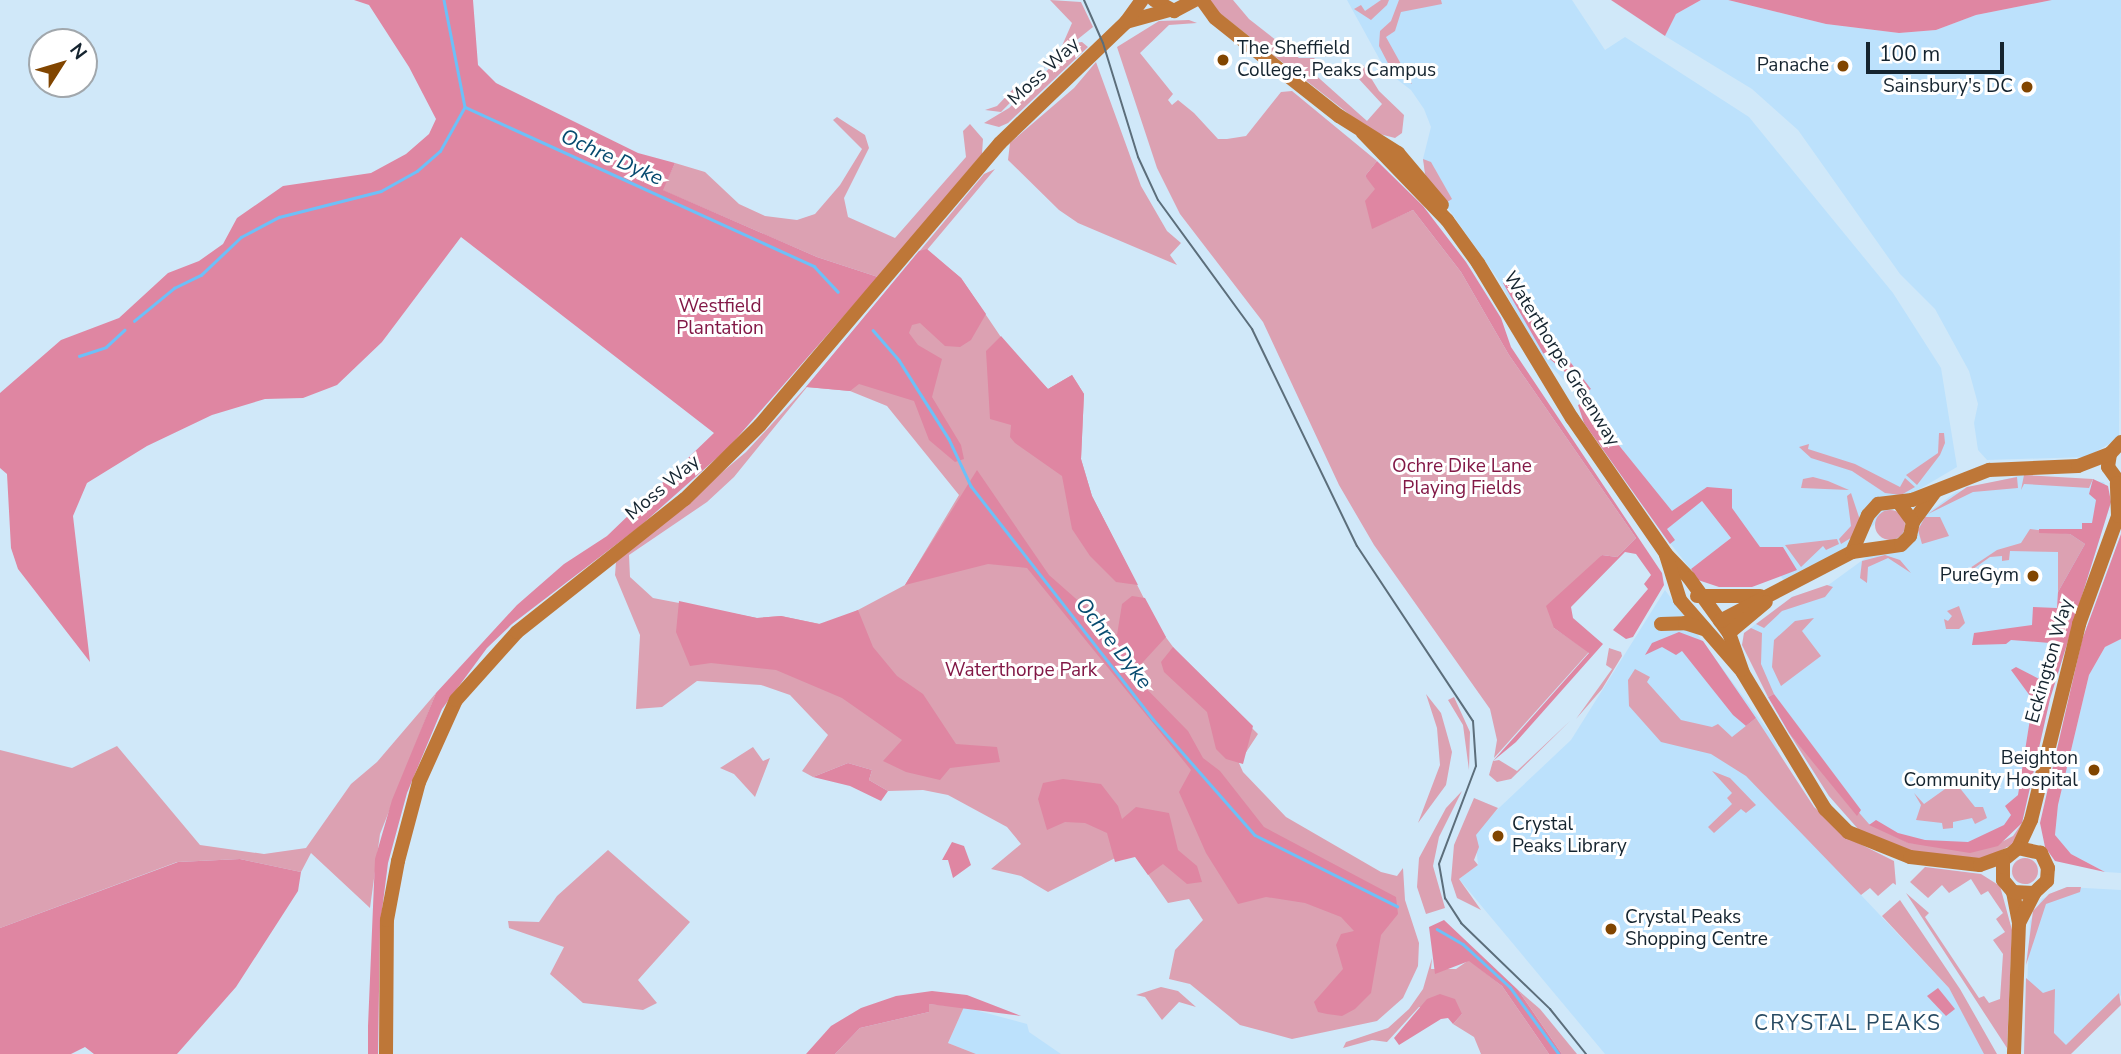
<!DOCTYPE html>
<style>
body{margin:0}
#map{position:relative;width:2121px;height:1054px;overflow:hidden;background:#d0e8f9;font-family:"Nunito Sans",sans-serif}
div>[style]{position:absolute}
.built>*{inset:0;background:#bce1fc;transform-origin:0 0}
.green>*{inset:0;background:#dca1b2}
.round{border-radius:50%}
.forest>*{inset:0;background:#df86a2}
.stream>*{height:2.5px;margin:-1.25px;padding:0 1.25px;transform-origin:1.25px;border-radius:1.25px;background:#6dc0f8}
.secondary>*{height:14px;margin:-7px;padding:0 7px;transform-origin:7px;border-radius:7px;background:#be7738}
.tram>*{height:2px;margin:-1px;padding:0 1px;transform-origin:1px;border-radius:1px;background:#5c6e7b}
.dots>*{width:19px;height:19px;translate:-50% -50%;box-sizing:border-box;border:4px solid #fff;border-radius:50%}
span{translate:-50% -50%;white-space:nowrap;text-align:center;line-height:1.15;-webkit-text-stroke:6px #fff;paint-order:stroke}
.poi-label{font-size:19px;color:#15242f}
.left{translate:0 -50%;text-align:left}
.right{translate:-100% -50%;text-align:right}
.street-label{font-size:19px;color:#15242f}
.park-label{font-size:19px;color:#821846}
.water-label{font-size:21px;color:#074b70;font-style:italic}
.neighbourhood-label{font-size:21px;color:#284b63;letter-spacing:2px}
.north{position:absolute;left:28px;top:28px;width:70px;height:70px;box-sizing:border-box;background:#fff;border:2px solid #a1a7ac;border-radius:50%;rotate:53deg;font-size:19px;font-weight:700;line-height:28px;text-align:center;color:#15242f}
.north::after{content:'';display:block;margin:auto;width:24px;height:32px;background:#814500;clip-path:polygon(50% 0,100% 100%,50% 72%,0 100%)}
.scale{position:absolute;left:1866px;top:42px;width:138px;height:32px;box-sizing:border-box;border:4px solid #15242f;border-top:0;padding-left:9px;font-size:21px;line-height:24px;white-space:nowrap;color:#15242f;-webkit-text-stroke:5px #fff;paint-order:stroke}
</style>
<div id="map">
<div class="built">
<i style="clip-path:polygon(1347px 0,1572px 0,1605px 50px,1625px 37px,1749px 117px,1893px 293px,1941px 368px,1957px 467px,1913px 493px,1832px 559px,1786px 583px,1710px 491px,1675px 517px,1587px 404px,1538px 353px,1500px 282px,1426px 177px,1423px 159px,1431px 127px,1424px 109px,1411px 90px,1386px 71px)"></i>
<i style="clip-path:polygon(1701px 0,1728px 0,1826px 24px,1899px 33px,1936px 30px,1976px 15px,2052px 0,2121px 0,2119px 438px,2087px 457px,1987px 460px,1978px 450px,1974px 423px,1978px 404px,1969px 371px,1935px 309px,1900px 274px,1798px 130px,1752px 89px,1665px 36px,1676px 14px)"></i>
<i style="clip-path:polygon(2022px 475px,2104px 482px,2111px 502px,2050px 699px,2022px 823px,1984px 859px,1859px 830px,1829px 796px,1789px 733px,1742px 645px,1744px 633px,1792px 597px,1827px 586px,1956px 492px)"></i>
<i style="left:1702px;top:501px;width:47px;height:51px;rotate:52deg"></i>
<i style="clip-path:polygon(1665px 590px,1772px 736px,1808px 817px,1861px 895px,1949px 988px,1985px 1054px,1605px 1054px,1459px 879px,1478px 865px,1475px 835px,1483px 823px,1571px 740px)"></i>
<i style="clip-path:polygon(2121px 639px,2121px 873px,2105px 872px,2071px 854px,2055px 836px,2058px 805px,2089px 675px,2105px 647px)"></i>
<i style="clip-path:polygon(2067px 887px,2121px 890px,2121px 995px,2070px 1054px,2024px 1054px,2030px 921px,2042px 899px)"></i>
<i style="clip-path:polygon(964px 1007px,1027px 1024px,1029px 1032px,1061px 1054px,976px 1054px,948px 1043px)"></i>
</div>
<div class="green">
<i style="clip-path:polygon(1050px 0,1081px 2px,1093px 27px,1058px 55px,1072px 23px)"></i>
<i style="clip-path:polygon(1209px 0,1233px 0,1249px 19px,1299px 58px,1314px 58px,1318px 62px,1311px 71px,1367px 121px,1382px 104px,1358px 78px,1362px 73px,1357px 67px,1363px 65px,1379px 91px,1404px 115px,1402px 133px,1395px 138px,1372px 132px,1213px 8px)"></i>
<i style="clip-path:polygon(1381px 0,1389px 0,1387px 5px,1371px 20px,1354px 9px,1361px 5px,1365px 11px)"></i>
<i style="clip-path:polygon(1399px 0,1441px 0,1442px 4px,1401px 12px,1395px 31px,1386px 37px,1412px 84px,1392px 71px,1379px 46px,1380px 31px,1391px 21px)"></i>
<i style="clip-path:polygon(1189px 20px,1197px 23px,1169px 25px,1140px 53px,1173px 94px,1168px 100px,1172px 105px,1178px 100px,1194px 113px,1218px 139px,1227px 139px,1246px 136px,1281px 92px,1292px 91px,1377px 161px,1365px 176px,1376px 188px,1372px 228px,1413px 210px,1461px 272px,1509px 355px,1636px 538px,1617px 557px,1602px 555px,1554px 628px,1589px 652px,1494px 758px,1497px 740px,1490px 709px,1374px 545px,1339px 485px,1263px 322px,1180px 214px,1157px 168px,1117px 47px,1159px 21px)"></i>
<i style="clip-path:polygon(1082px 42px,1088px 47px,1008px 123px,999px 127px,984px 123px,1009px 108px,1075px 43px)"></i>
<i style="clip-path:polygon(1055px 57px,1001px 112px,985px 110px,997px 106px,1014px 88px,1022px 89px)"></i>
<i style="clip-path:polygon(1096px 62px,1141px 186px,1167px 231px,1181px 243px,1170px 255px,1177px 265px,1078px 223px,1059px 210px,1008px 160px,1010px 143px,1074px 88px)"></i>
<i style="clip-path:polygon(837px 117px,865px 135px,869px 148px,844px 198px,848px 217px,895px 238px,966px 157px,963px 131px,970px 124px,983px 139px,982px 154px,878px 277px,817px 257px,662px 190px,675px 163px,705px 172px,739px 204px,765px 216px,797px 220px,815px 214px,840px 185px,862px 149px,833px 120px)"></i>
<i style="clip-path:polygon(1423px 159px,1431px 162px,1452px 199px,1444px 204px,1425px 174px)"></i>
<i style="clip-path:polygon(evenodd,995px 169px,927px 250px,961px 278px,1011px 352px,1048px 389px,1072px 375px,1084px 394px,1081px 459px,1092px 496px,1159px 628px,1182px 659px,1258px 734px,1239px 763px,1243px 772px,1286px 817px,1381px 872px,1397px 876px,1403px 868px,1405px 900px,1419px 943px,1418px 966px,1403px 998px,1377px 1021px,1292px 1039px,1240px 1025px,1190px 984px,1169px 979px,1175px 950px,1203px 920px,1189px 899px,1168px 903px,1131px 850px,1048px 892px,1021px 876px,991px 869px,1021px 844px,1007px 827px,948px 795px,923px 790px,888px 791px,869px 780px,872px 770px,848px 763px,813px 777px,802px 771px,828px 735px,790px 695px,761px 685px,697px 681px,662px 707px,636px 709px,640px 635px,615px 575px,616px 562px,746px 452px,806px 387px,984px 174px,995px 169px,807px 387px,850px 391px,887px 406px,959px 495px,905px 585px,841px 619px,820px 624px,781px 616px,757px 618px,653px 598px,630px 577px,629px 555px,707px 502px,734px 477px,807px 387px)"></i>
<i style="clip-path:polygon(1939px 433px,1944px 433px,1945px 443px,1940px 455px,1917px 485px,1906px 475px,1938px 453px)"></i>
<i style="clip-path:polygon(1809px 444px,1808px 449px,1855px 464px,1900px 487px,1905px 478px,1915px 487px,1901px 495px,1885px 493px,1852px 471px,1811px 458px,1799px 447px)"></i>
<i style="clip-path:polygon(2024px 475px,2093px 479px,2089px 488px,2024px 484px,2021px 490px)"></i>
<i style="clip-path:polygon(1813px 477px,1828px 481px,1849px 490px,1801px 488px,1803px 479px)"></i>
<i style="clip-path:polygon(2017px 477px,2018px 488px,1973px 492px,1928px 514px,1967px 487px)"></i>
<i style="clip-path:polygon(1851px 493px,1860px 520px,1854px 536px,1841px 544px,1839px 539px,1851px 526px,1847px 496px)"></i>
<i class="round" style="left:1875px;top:510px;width:30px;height:30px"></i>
<i style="clip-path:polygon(1925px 517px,1940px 517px,1949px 536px,1922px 544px,1918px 530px)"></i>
<i style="clip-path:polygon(2030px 529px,2070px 534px,2085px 544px,2058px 592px,2058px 552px,2010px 551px,2009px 560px,2002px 561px,2002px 556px,1990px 557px,1966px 574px,1964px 581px,1964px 572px,1997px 550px,2021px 543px)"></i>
<i style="clip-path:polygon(1837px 539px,1839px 544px,1826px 550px,1823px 546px,1801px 567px,1785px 545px)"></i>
<i style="clip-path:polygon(1885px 555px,1900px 560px,1911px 573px,1888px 558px,1868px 567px,1867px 583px,1860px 578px,1862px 561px)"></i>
<i style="clip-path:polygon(1827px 585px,1833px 587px,1825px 597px,1782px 611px,1764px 628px,1756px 624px,1792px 597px)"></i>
<i style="clip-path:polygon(1959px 606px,1965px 623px,1959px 629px,1946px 629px,1944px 619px,1948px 621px,1952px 616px,1947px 611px)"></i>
<i style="clip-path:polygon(1814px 618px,1802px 631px,1821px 656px,1781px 686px,1772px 667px,1774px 640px,1795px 621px)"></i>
<i style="clip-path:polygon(1751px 628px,1762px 633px,1761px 664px,1774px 694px,1768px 697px,1742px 645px,1744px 633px)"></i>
<i style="clip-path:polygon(1609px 648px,1621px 652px,1622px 656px,1602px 689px,1576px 719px,1612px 669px,1606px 665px)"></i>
<i style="clip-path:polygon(1635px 669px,1650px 677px,1647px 682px,1681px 720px,1712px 727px,1718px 724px,1732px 737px,1756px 718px,1814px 807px,1854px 841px,1894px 861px,1896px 885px,1893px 883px,1878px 896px,1870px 888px,1861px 895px,1746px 776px,1711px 754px,1661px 742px,1629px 706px,1628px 680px)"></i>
<i style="clip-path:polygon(436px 693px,380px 834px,370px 908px,311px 853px,301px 872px,240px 859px,177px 862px,0 928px,0 750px,72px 768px,117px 746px,200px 845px,264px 854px,306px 848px,351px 784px,377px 762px)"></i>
<i style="clip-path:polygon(1426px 694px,1441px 713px,1452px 752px,1446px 785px,1418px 823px,1440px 765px,1437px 728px)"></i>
<i style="clip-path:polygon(1454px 697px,1470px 732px,1469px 770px,1463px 725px,1448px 700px)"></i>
<i style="clip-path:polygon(1571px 720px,1511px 779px,1497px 782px,1489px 775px,1493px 761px,1499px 760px,1517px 771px)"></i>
<i style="clip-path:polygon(1789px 733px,1869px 824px,1909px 843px,1992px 847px,2013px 836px,2022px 823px,2015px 843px,1984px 859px,1909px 851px,1859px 830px,1829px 796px)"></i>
<i style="clip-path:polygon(753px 747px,763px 761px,770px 758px,755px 797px,734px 774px,720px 768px)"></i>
<i style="clip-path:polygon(1712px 771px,1730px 778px,1756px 805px,1746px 813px,1741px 809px,1714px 833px,1708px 827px,1732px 804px,1727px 798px,1732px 793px)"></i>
<i style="clip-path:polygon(1958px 776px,1955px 782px,1975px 807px,1983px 807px,1987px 818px,1975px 824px,1972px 818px,1953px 822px,1953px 828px,1943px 829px,1942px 823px,1916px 820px,1921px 805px,1914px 793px,1924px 804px,1952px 784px,1947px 778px)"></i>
<i style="clip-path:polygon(1462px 791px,1439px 837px,1433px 866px,1445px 908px,1426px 914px,1417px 887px,1419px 858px,1446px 808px)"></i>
<i style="clip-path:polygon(1474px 798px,1498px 808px,1476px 835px,1479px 847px,1474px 860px,1478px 865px,1459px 879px,1481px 910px,1457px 898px,1451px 880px,1454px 845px)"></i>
<i style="clip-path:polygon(608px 850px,690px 922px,638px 980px,657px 1003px,643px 1010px,583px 1003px,550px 974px,564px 947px,509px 928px,508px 921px,539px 922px,557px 896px)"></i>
<i class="round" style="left:2012px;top:858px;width:26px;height:26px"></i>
<i style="clip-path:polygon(1925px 867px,1981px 874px,2000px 886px,2012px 930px,2007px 1048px,1906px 893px,1929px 913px,1925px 917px,1979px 998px,1984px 996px,1989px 1003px,2000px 999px,2003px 954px,1993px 940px,2005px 932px,1996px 919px,2003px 913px,1988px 891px,1981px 895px,1971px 879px,1949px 893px,1942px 885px,1928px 898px,1910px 882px)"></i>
<i style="clip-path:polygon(2067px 887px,2081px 887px,2080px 892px,2046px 904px,2026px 965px,2033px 911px,2049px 894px)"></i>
<i style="clip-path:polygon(1900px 900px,1960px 989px,1997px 1054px,1984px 1054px,1949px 988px,1882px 916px)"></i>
<i style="clip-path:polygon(1432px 958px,1431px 969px,1456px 969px,1469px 960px,1502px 986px,1549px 1054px,1481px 1054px,1474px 1037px,1453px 1024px,1462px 1014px,1419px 1007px,1387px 1042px,1372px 1040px,1343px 1048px,1346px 1042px,1388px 1028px,1409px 1009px,1423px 989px)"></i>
<i style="clip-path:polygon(2026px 978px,2043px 993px,2055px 989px,2054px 1033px,2066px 1045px,2119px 993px,2121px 1005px,2071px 1054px,2024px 1054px)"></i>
<i style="clip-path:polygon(1161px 987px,1178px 991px,1196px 1007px,1179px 1002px,1162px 1020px,1145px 997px,1136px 995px)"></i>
<i style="clip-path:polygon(1518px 990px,1540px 1009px,1577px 1054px,1562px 1054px)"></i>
<i style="clip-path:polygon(929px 1004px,964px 1007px,948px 1043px,976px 1054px,835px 1054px,860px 1028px,929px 1012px)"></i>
</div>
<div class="forest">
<i style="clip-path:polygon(354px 0,473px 0,478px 65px,496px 83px,638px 153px,675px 163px,663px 190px,817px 257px,878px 277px,728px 448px,639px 527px,512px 624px,487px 648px,442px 709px,407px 793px,388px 863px,380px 926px,378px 1054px,368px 1054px,368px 1026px,375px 859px,392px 800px,436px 693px,517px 605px,564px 564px,607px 536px,714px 433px,461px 237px,382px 342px,337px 385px,303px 398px,265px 399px,212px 415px,147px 446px,87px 483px,73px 516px,90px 662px,18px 569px,11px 548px,7px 474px,0 468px,0 393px,61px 340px,119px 318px,168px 273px,199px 261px,223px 244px,237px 218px,283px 186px,371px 173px,406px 154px,429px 134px,436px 119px,409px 67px,369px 5px)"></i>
<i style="clip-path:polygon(1611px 0,1701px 0,1676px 14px,1665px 36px)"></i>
<i style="clip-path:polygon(1728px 0,2052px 0,1976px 15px,1936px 30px,1899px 33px,1826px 24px)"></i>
<i style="clip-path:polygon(1377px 161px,1423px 206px,1466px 262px,1501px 318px,1511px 347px,1662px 573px,1664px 585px,1633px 637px,1626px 639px,1613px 630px,1648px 589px,1644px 584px,1651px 575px,1636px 554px,1625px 552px,1571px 607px,1573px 618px,1603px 644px,1516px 742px,1493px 761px,1589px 653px,1554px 628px,1546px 606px,1602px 555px,1617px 557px,1636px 538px,1509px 355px,1461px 272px,1413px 210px,1372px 229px,1365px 201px,1375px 189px,1365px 176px)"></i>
<i style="clip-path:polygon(927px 249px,961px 278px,986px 314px,971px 340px,960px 347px,945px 346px,920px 323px,912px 325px,909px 333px,918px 345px,942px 359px,932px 397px,961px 445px,964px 459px,955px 462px,929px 440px,914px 401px,859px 384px,850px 391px,806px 387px,919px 251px)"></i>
<i style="clip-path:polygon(1516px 276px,1548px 333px,1591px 389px,1587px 391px,1543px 353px,1503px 283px)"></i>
<i style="clip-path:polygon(1001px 336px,1048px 389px,1072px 375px,1084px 394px,1081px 459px,1092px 496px,1138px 585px,1116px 582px,1090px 556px,1072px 529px,1062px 476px,1015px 443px,1010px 437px,1011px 425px,990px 419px,986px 351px)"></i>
<i style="clip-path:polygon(1584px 402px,1672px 511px,1707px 487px,1732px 489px,1732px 508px,1760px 547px,1783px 547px,1797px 570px,1752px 587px,1719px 587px,1698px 580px,1691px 569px,1731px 538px,1702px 501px,1667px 529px,1675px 540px,1670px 544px,1584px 423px,1578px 405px)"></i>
<i style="clip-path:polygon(977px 470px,1049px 575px,1117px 635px,1122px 604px,1132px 596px,1145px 598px,1166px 637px,1132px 674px,1188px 731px,1203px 758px,1220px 771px,1264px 827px,1396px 897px,1398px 914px,1381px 935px,1371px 993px,1355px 1009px,1342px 1016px,1327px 1014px,1318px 1012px,1314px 1002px,1343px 969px,1336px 945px,1341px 934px,1354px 931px,1341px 917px,1305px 903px,1266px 897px,1238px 904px,1206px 853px,1179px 792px,1191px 770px,1027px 568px,988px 564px,905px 585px)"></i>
<i style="clip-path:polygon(2093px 479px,2108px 486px,2111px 502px,2050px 699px,2022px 823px,1998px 846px,1970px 853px,1908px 843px,1869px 825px,1876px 820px,1898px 833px,1925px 840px,1968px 842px,2004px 825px,2011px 815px,2005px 806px,2018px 795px,2033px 700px,2011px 670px,2016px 667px,2041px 680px,2050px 643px,2011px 640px,2006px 644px,1972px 645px,1974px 633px,2032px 625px,2033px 607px,2057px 608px,2058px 592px,2085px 544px,2070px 534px,2039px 533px,2039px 529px,2082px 529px,2082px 523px,2092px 523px,2096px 500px,2089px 494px)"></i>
<i style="clip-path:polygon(2121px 534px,2121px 639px,2105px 647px,2089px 675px,2058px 805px,2055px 835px,2071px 854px,2105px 872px,2055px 861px,2045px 847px,2040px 823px,2082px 640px)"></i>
<i style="clip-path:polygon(679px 601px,757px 618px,781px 616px,819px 624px,858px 610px,873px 647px,897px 676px,923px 694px,956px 744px,997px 747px,1000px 762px,950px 768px,940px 780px,906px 772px,883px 761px,902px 740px,842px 698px,776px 670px,711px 663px,690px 666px,676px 632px)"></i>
<i style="clip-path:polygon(1679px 632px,1703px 641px,1756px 718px,1746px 726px,1733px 715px,1682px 651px,1676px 655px,1662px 647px,1645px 655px,1652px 643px)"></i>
<i style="clip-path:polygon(1173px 647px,1253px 726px,1243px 764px,1226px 759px,1216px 749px,1207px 712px,1164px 672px,1161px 662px)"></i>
<i style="clip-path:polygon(1774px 694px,1861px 810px,1857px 816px,1789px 733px,1768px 697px)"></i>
<i style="clip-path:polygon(848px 763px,872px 770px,869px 780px,888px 791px,881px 801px,850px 786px,813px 777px)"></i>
<i style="clip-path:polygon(1063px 779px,1101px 784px,1118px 806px,1122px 819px,1136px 807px,1169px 813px,1178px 850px,1197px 866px,1202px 882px,1187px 884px,1163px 864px,1148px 875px,1135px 857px,1115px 862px,1107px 833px,1085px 823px,1065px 822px,1047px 830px,1038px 799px,1043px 783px)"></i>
<i style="clip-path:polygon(952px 842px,964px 846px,971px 865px,953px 878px,948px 860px,942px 860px)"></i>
<i style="clip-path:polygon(240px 859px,301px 872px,298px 891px,236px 987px,177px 1054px,94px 1054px,85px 1047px,71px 1054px,0 1054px,0 928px,178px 862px)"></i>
<i style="clip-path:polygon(1444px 920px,1518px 990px,1562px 1054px,1549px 1054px,1502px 986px,1469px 961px,1435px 974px,1429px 927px)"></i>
<i style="clip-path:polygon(1938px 988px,1955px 1009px,1946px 1016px,1927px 996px)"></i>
<i style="clip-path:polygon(932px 991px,967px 995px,1021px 1016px,929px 1004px,929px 1012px,860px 1028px,835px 1054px,806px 1054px,831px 1026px,861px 1008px,896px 996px)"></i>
<i style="clip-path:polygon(1440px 994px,1455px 999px,1462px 1014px,1453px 1024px,1448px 1018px,1441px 1019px,1399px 1045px,1394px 1038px,1427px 999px)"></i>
</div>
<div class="stream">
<i style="left:444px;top:0;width:109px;rotate:78.9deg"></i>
<i style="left:465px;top:107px;width:384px;rotate:24.5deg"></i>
<i style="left:814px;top:266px;width:35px;rotate:47deg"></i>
<i style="left:134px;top:321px;width:52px;rotate:-39.5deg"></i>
<i style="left:174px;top:288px;width:30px;rotate:-26deg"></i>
<i style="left:201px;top:275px;width:55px;rotate:-43.5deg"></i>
<i style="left:241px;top:237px;width:43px;rotate:-27.8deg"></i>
<i style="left:279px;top:217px;width:105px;rotate:-14.3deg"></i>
<i style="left:381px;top:191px;width:41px;rotate:-29.1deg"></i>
<i style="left:417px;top:171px;width:30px;rotate:-41deg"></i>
<i style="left:440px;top:151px;width:49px;rotate:-60.8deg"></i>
<i style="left:873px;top:330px;width:40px;rotate:49deg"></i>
<i style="left:899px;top:360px;width:93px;rotate:57.7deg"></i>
<i style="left:949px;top:439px;width:52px;rotate:64.9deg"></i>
<i style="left:971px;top:486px;width:296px;rotate:52deg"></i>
<i style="left:1153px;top:719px;width:154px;rotate:48.7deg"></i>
<i style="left:1255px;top:835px;width:159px;rotate:26.6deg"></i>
<i style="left:79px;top:356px;width:28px;rotate:-18deg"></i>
<i style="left:106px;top:347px;width:25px;rotate:-43deg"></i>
<i style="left:1437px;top:929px;width:30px;rotate:30deg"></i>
<i style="left:1463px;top:944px;width:64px;rotate:42.5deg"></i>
<i style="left:1510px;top:987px;width:83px;rotate:53.8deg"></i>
</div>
<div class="secondary">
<i style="left:1154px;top:0;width:23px;rotate:29deg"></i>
<i style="left:1174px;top:11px;width:24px;rotate:-28deg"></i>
<i style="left:1202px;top:0;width:22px;rotate:54deg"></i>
<i style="left:1215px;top:18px;width:87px;rotate:38.5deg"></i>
<i style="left:1283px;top:72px;width:71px;rotate:38.2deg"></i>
<i style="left:1339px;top:116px;width:70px;rotate:32.1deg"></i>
<i style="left:1398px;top:153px;width:68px;rotate:49.8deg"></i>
<i style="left:1126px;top:22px;width:46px;rotate:-15.3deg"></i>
<i style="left:1363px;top:133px;width:121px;rotate:46deg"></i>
<i style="left:1447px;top:220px;width:53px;rotate:54.2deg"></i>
<i style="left:1478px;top:263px;width:181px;rotate:58.8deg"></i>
<i style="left:1572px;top:418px;width:165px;rotate:55.3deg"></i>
<i style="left:1666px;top:554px;width:33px;rotate:46deg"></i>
<i style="left:1689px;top:578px;width:68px;rotate:54deg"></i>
<i style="left:1729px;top:633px;width:42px;rotate:70.7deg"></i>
<i style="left:1743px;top:673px;width:159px;rotate:58.9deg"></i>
<i style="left:1825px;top:809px;width:33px;rotate:45deg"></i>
<i style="left:1848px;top:832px;width:67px;rotate:22deg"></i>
<i style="left:1910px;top:857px;width:70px;rotate:6.5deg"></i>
<i style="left:1980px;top:865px;width:29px;rotate:-20deg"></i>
<i style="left:2121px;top:442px;width:16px;rotate:133deg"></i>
<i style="left:2110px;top:454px;width:13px;rotate:99deg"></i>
<i style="left:2108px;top:467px;width:22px;rotate:54deg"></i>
<i style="left:1913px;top:522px;width:37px;rotate:-54deg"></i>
<i style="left:1852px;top:552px;width:40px;rotate:-66.6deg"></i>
<i style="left:1868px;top:515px;width:15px;rotate:-48deg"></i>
<i style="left:1878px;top:504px;width:34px;rotate:-7deg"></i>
<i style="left:1912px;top:500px;width:83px;rotate:-21.3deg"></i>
<i style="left:1989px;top:470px;width:89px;rotate:-2.6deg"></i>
<i style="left:2078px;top:466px;width:34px;rotate:-21deg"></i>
<i style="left:1666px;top:555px;width:47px;rotate:72.7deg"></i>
<i style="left:1680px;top:600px;width:93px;rotate:48.9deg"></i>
<i style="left:1697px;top:596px;width:63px"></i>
<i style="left:1720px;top:621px;width:149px;rotate:-27.6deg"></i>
<i style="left:1852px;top:552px;width:49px;rotate:-8.1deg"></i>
<i style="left:1901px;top:545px;width:13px;rotate:-45deg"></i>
<i style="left:1910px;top:536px;width:14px;rotate:-78deg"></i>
<i style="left:1913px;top:522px;width:24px;rotate:-126deg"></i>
<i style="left:1661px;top:624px;width:24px;rotate:-2deg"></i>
<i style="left:1685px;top:623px;width:19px;rotate:18deg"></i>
<i style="left:1729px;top:633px;width:48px;rotate:-40deg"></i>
<i style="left:2018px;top:848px;width:31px;rotate:-65deg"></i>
<i style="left:2031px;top:820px;width:202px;rotate:-76.2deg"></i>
<i style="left:2079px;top:624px;width:115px;rotate:-70.1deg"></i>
<i style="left:2118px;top:516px;width:33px;rotate:-92deg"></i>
<i style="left:2013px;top:892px;width:32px;rotate:79deg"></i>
<i style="left:2019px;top:923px;width:131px;rotate:92.2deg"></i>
<i style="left:2019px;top:923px;width:34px;rotate:-63deg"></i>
<i style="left:2034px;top:893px;width:18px;rotate:-43deg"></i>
<i style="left:2047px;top:881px;width:13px;rotate:-86deg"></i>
<i style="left:2048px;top:868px;width:17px;rotate:-115deg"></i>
<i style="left:2041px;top:853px;width:24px;rotate:-168deg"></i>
<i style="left:2018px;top:848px;width:19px;rotate:141deg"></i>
<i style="left:2003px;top:860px;width:20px;rotate:90deg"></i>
<i style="left:2003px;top:880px;width:16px;rotate:50deg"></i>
<i style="left:2013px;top:892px;width:21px;rotate:3deg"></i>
<i style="left:386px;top:1054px;width:134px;rotate:-89.6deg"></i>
<i style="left:387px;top:920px;width:60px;rotate:-79.4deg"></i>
<i style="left:398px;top:861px;width:82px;rotate:-75.1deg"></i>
<i style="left:419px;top:782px;width:90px;rotate:-65.7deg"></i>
<i style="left:456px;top:700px;width:91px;rotate:-48.1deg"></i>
<i style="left:517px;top:632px;width:214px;rotate:-38.4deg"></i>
<i style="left:685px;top:499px;width:105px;rotate:-44.6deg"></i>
<i style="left:760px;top:425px;width:370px;rotate:-49.6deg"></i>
<i style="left:1000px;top:143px;width:175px;rotate:-43.8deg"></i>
<i style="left:1126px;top:22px;width:27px;rotate:-54deg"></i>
</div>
<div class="tram">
<i style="left:1084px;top:0;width:47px;rotate:66.2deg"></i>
<i style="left:1103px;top:43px;width:119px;rotate:72.9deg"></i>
<i style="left:1138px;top:157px;width:47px;rotate:65.1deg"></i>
<i style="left:1158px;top:200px;width:160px;rotate:53.9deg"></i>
<i style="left:1252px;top:329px;width:241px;rotate:64.2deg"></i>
<i style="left:1357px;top:546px;width:210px;rotate:56.5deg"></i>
<i style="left:1473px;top:721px;width:45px;rotate:86.2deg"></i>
<i style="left:1476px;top:766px;width:105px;rotate:110.7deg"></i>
<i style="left:1439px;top:864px;width:35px;rotate:80deg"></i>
<i style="left:1445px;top:898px;width:30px;rotate:57deg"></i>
<i style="left:1461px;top:923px;width:124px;rotate:44deg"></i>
<i style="left:1550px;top:1009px;width:58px;rotate:51.3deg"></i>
</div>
<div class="dots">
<i style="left:1223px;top:60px;background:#814500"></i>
<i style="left:1843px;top:66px;background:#814500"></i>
<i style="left:2027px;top:87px;background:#814500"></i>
<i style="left:2033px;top:576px;background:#814500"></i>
<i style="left:2094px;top:770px;background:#814500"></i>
<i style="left:1498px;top:836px;background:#814500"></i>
<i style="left:1611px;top:929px;background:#814500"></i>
</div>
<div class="poi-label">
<span class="left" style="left:1237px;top:60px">The Sheffield<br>College, Peaks Campus</span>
<span class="right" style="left:1829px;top:66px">Panache</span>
<span class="right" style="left:2013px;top:87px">Sainsbury's DC</span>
<span class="right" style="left:2019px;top:576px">PureGym</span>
<span class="right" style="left:2078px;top:770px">Beighton<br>Community Hospital</span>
<span class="left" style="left:1512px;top:836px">Crystal<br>Peaks Library</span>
<span class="left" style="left:1625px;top:929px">Crystal Peaks<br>Shopping Centre</span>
</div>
<div class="street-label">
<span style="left:1044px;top:72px;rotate:-43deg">Moss Way</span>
<span style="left:1561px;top:359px;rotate:58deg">Waterthorpe Greenway</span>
<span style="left:663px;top:488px;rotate:-40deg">Moss Way</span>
<span style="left:2050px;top:661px;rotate:-74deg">Eckington Way</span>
</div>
<div class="park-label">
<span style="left:720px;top:318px">Westfield<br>Plantation</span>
<span style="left:1462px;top:478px">Ochre Dike Lane<br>Playing Fields</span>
<span style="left:1021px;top:671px">Waterthorpe Park</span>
</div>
<div class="water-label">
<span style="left:612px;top:157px;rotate:24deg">Ochre Dyke</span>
<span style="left:1114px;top:643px;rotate:52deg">Ochre Dyke</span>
</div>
<div class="neighbourhood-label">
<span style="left:1848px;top:1023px">CRYSTAL PEAKS</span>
</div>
<div class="north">N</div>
<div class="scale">100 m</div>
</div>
